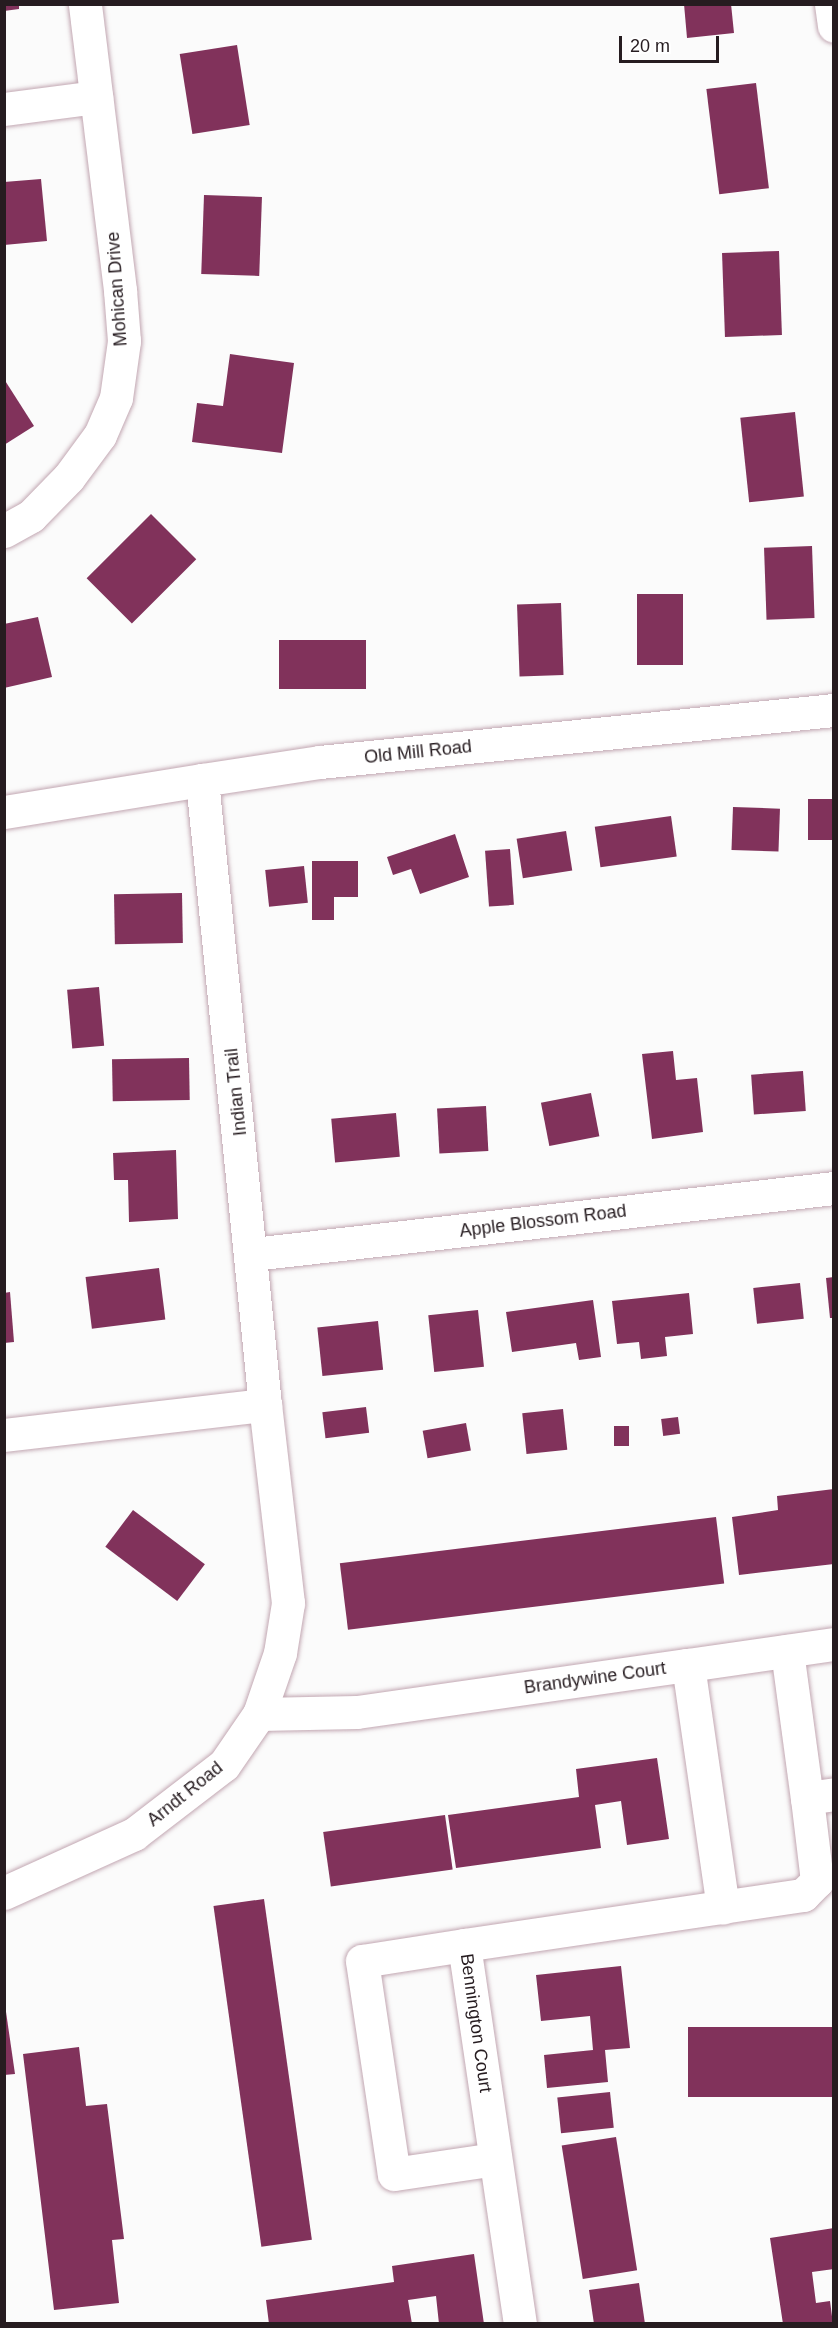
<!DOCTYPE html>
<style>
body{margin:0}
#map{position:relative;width:838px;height:2328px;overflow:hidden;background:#fbfbfb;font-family:Arial,sans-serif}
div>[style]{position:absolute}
.building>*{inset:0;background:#81325b;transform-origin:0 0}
.roads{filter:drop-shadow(0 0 2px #c2a7b2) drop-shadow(0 0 2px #c2a7b2)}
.street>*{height:33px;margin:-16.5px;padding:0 16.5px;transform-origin:16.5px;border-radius:16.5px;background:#fff}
.secondary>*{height:33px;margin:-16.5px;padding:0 16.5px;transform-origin:16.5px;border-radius:16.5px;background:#fff}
span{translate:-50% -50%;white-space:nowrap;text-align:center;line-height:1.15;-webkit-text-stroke:6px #fff;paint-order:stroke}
.street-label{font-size:18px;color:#261c20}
.frame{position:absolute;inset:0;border:6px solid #261c20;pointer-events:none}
.scale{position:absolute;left:619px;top:36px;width:100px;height:27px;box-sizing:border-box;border:3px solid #261c20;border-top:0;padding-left:8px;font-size:18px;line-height:21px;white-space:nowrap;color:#261c20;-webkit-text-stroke:4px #fff;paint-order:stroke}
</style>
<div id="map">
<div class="building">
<i style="clip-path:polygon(4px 4px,19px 4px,19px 9px,4px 11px)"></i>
<i style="clip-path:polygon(684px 4px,731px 4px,734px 33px,687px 38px)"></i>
<i style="left:237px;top:45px;width:81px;height:58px;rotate:81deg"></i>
<i style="left:756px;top:83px;width:106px;height:50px;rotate:83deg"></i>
<i style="clip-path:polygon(41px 179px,47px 241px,4px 245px,4px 182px)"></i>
<i style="left:204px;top:195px;width:58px;height:79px;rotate:2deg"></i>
<i style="left:779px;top:251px;width:84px;height:57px;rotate:88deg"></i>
<i style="clip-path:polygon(230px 354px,294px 363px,282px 453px,192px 442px,197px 403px,223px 406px)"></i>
<i style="clip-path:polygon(4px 379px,34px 426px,4px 445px)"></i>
<i style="left:795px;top:412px;width:85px;height:55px;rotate:84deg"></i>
<i style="left:151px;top:514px;width:64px;height:91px;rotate:45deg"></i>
<i style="left:812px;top:546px;width:72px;height:48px;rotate:88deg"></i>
<i style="left:637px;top:594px;width:46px;height:71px"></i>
<i style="left:561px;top:603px;width:72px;height:44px;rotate:88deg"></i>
<i style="clip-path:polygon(38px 617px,52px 677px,4px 688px,4px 624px)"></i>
<i style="left:279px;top:640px;width:87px;height:49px"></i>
<i style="left:834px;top:799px;width:41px;height:26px;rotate:90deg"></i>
<i style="left:733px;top:807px;width:47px;height:43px;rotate:2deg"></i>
<i style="left:671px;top:816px;width:41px;height:77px;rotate:82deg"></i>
<i style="left:566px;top:831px;width:40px;height:50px;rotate:81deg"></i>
<i style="clip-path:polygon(455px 834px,469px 877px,420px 894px,411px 869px,393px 875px,387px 857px)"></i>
<i style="left:510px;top:849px;width:56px;height:25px;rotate:86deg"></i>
<i style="clip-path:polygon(312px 861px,358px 861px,358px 897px,334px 897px,334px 920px,312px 920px)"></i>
<i style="left:304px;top:866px;width:37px;height:39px;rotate:84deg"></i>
<i style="left:182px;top:893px;width:50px;height:68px;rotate:89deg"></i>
<i style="left:99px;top:987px;width:59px;height:32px;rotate:85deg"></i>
<i style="clip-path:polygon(673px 1051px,676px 1080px,697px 1078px,703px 1132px,652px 1139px,642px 1054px)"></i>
<i style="left:189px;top:1058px;width:42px;height:77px;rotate:89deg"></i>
<i style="left:803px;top:1071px;width:40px;height:52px;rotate:86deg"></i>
<i style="left:591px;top:1093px;width:44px;height:51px;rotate:79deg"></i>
<i style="left:486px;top:1106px;width:45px;height:49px;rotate:87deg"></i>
<i style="left:396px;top:1113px;width:44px;height:65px;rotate:85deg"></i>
<i style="clip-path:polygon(176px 1150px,178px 1219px,129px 1222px,128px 1180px,114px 1180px,113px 1153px)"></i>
<i style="left:159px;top:1268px;width:52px;height:74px;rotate:83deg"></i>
<i style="clip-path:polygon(834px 1277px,834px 1318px,830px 1318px,826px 1278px)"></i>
<i style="left:800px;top:1283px;width:36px;height:47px;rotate:84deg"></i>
<i style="clip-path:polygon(10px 1292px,14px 1342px,4px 1343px,4px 1293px)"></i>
<i style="clip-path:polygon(689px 1293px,693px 1334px,665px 1337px,667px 1356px,641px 1359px,639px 1342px,617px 1344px,612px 1301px)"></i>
<i style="clip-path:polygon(593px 1300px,601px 1357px,579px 1360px,576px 1343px,512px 1352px,506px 1312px)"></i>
<i style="left:478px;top:1310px;width:57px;height:50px;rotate:84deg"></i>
<i style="left:378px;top:1321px;width:49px;height:61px;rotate:84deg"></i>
<i style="left:366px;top:1407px;width:26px;height:44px;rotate:83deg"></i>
<i style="left:563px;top:1409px;width:41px;height:41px;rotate:84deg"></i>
<i style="left:678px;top:1417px;width:17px;height:17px;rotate:83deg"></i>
<i style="left:466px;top:1423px;width:28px;height:44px;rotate:80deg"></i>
<i style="left:614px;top:1426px;width:15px;height:20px"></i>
<i style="clip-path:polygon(834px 1489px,834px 1564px,739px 1575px,732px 1517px,778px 1510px,777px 1496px)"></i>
<i style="left:133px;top:1510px;width:90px;height:46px;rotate:37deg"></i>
<i style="left:716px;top:1517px;width:67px;height:379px;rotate:83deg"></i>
<i style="clip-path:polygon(657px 1758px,669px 1839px,627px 1845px,621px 1801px,595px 1805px,601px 1848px,456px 1868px,448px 1815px,579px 1797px,576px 1769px)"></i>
<i style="left:445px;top:1815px;width:55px;height:123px;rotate:82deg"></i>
<i style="left:264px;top:1899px;width:344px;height:51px;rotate:82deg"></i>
<i style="clip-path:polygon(621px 1966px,630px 2048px,605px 2050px,608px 2082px,547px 2088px,544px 2055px,593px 2050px,590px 2016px,541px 2021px,536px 1975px)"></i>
<i style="clip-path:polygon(4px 1998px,15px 2074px,4px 2075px)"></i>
<i style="left:834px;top:2027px;width:70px;height:146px;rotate:90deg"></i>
<i style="clip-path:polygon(79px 2047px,86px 2106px,107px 2104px,124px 2239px,112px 2240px,119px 2303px,54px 2310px,23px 2054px)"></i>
<i style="left:610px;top:2092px;width:36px;height:53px;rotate:84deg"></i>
<i style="left:616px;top:2137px;width:135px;height:55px;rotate:81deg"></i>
<i style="clip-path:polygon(834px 2228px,834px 2269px,812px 2272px,816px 2303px,830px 2301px,833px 2324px,783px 2324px,770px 2238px)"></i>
<i style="clip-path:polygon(474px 2254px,484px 2324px,439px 2324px,436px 2296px,408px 2300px,412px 2324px,269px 2324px,266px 2300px,394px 2282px,392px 2266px)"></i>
<i style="clip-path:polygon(639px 2283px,645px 2324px,594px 2324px,589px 2290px)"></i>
</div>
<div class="roads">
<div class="street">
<i style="left:831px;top:4px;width:22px;rotate:82deg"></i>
<i style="left:4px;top:109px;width:93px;rotate:-7.4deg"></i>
<i style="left:4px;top:531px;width:31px;rotate:-29deg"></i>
<i style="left:31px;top:516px;width:54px;rotate:-45.7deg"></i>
<i style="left:69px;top:477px;width:52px;rotate:-53.6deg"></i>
<i style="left:100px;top:435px;width:40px;rotate:-66.6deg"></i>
<i style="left:116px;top:398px;width:58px;rotate:-82deg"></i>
<i style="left:124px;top:341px;width:51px;rotate:-94.5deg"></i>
<i style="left:120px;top:290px;width:288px;rotate:-97deg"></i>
<i style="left:4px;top:812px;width:201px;rotate:-9.2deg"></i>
<i style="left:253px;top:1254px;width:585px;rotate:-6.48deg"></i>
<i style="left:787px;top:1651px;width:148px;rotate:82.3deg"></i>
<i style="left:688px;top:1665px;width:148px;rotate:-8.2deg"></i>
<i style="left:259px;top:1714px;width:98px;rotate:-1.2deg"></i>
<i style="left:357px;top:1712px;width:334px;rotate:-8.1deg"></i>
<i style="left:688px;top:1665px;width:245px;rotate:81.8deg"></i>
<i style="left:4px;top:1893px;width:143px;rotate:-24.4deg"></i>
<i style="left:134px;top:1834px;width:113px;rotate:-37.5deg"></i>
<i style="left:224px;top:1765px;width:62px;rotate:-55.5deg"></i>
<i style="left:259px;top:1714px;width:65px;rotate:-71deg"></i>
<i style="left:280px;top:1653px;width:51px;rotate:-80.9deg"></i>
<i style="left:288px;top:1603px;width:199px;rotate:-96.6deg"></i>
<i style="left:464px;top:1945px;width:103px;rotate:171.1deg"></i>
<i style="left:362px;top:1961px;width:215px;rotate:81.5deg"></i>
<i style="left:394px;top:2174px;width:102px;rotate:-8.4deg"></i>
<i style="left:520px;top:2324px;width:383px;rotate:-98.4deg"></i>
<i style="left:464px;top:1945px;width:343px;rotate:-8.4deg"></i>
<i style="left:803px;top:1895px;width:20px;rotate:-45deg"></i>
<i style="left:817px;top:1881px;width:84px;rotate:-96.9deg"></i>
<i style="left:807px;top:1798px;width:27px;rotate:-8deg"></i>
</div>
<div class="secondary">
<i style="left:4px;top:1435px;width:263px;rotate:-6.6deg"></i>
<i style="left:265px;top:1405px;width:628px;rotate:-95.76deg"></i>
<i style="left:202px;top:780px;width:119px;rotate:-8.7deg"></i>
<i style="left:320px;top:762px;width:517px;rotate:-5.78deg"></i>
</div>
</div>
<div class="street-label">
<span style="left:117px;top:289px;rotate:-94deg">Mohican Drive</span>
<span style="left:418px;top:752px;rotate:-6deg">Old Mill Road</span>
<span style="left:236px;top:1092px;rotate:-96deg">Indian Trail</span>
<span style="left:543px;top:1221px;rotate:-7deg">Apple Blossom Road</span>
<span style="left:595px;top:1678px;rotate:-8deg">Brandywine Court</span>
<span style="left:185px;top:1794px;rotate:-39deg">Arndt Road</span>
<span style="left:476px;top:2023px;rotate:82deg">Bennington Court</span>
</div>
<div class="frame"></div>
<div class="scale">20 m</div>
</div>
